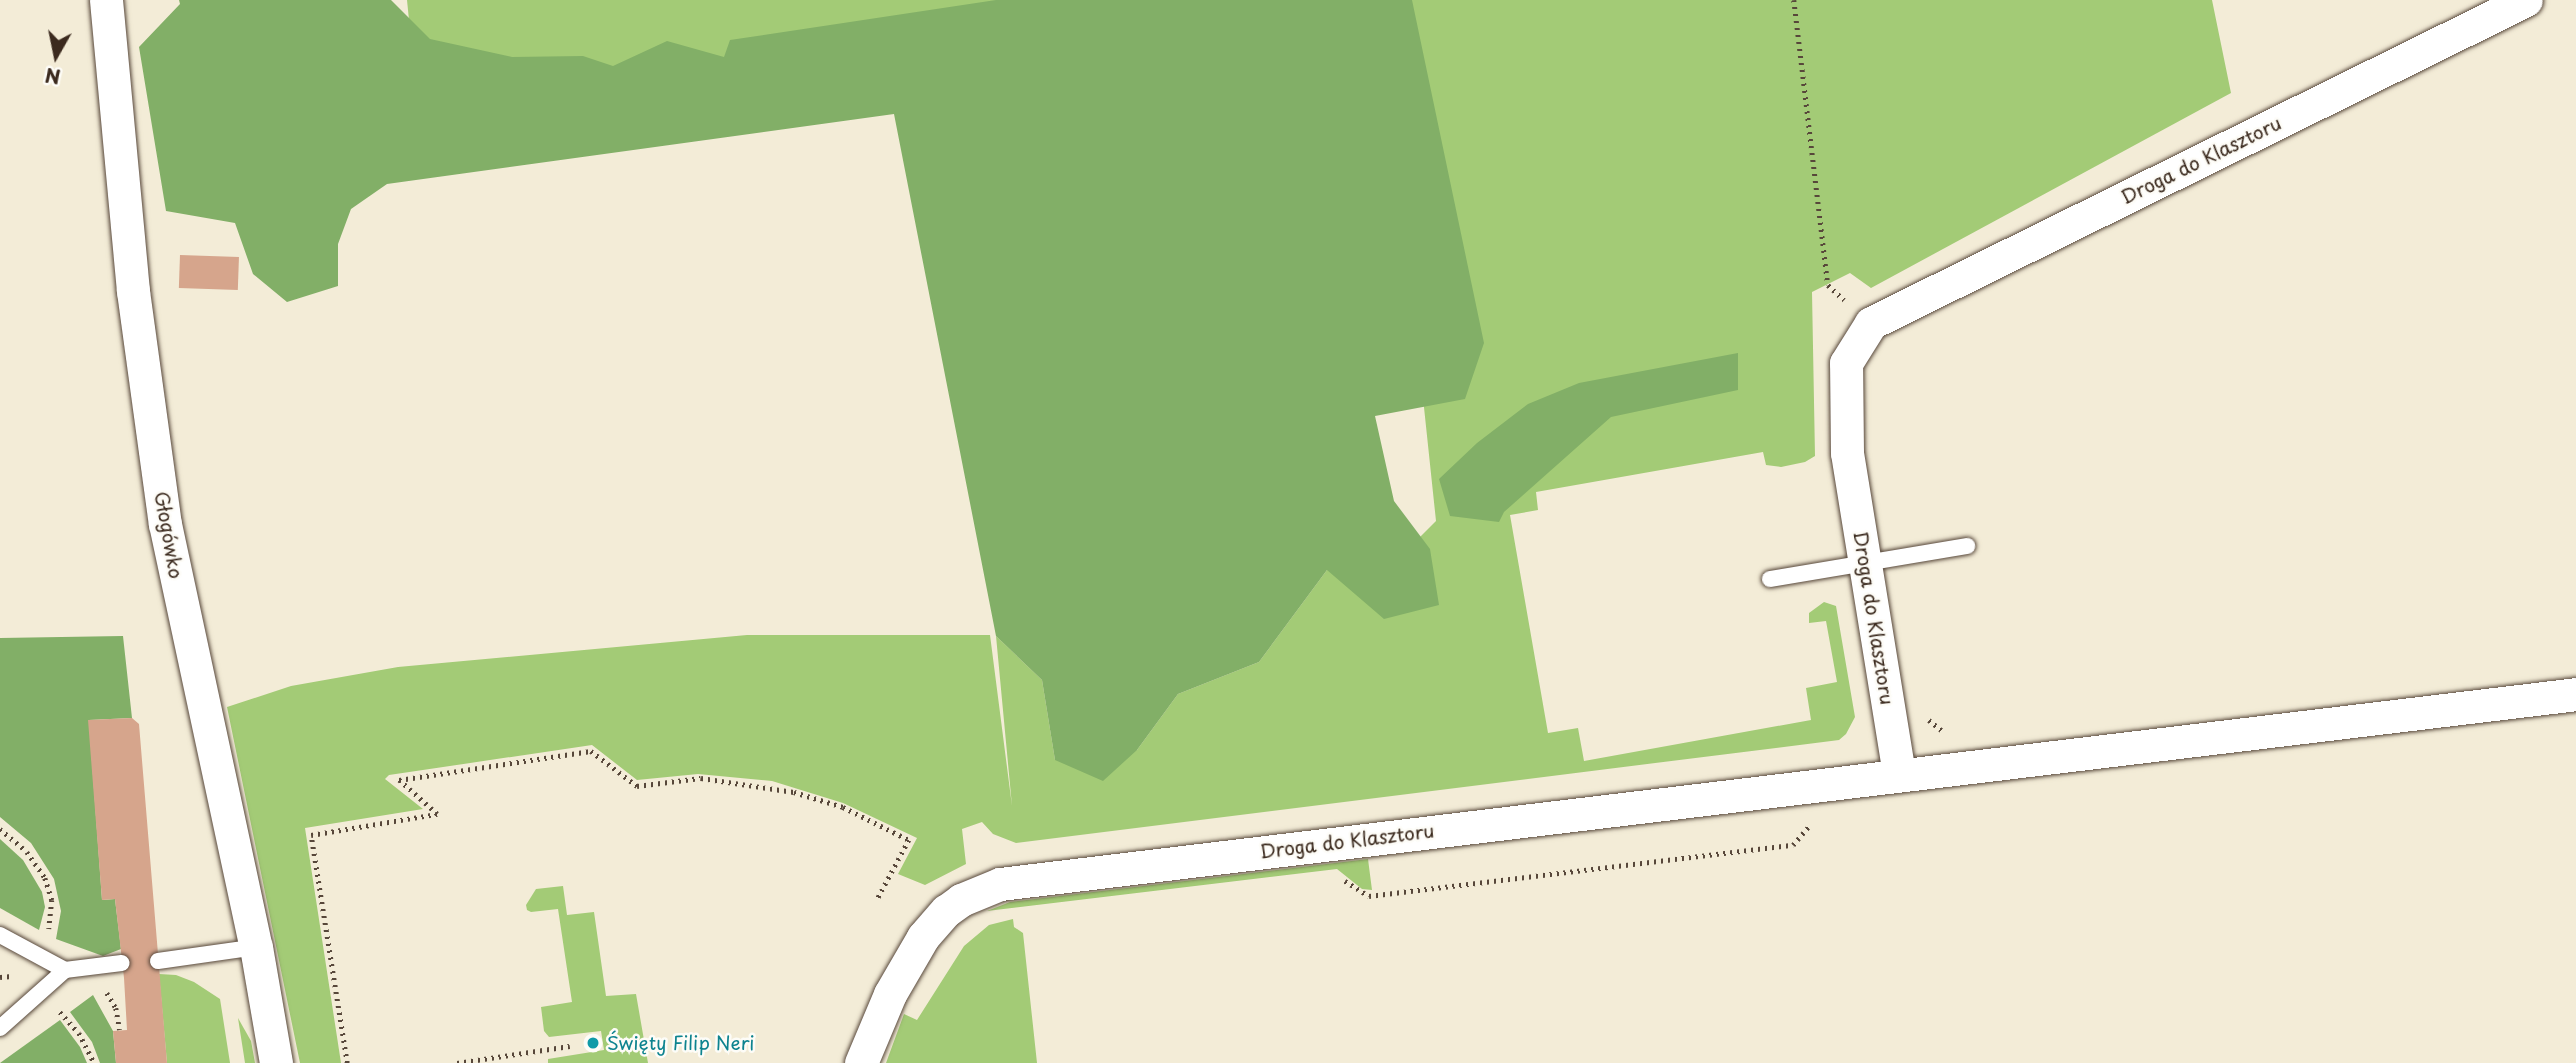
<!DOCTYPE html>
<meta charset="utf-8">
<style>
body{margin:0}
#map{position:relative;width:2576px;height:1063px;overflow:hidden;background:#f3ecd7;font-family:"Playpen Sans",sans-serif}
div>[style]{position:absolute}
.green>*{inset:0;background:#a3cb76}
.forest>*{inset:0;background:#82af67}
.building>*{inset:0;background:#d6a58c;transform-origin:0 0}
.path>*{height:4.5px;margin-top:-2.25px;transform-origin:0;background:repeating-linear-gradient(90deg,#57473a 0 2px,transparent 0 7px)}
.roads{filter:drop-shadow(0 0 2px #57473a) drop-shadow(0 0 2px #57473a)}
.lane>*{height:16px;margin:-8px;padding:0 8px;transform-origin:8px;border-radius:8px;background:#fff}
.street>*{height:33px;margin:-16.5px;padding:0 16.5px;transform-origin:16.5px;border-radius:16.5px;background:#fff}
.dots>*{width:19px;height:19px;translate:-50% -50%;box-sizing:border-box;border:4px solid #fdfcf7;border-radius:50%}
span{translate:-50% -50%;white-space:nowrap;text-align:center;line-height:1.15;-webkit-text-stroke:5px #fdfcf7;paint-order:stroke}
.street-label{font-size:19px;color:#3b2a1e}
.culture-label{font-size:19px;color:#0d838f}
.left{translate:0 -50%;text-align:left}
.north{position:absolute;left:21px;top:21px;width:70px;height:70px;-webkit-text-stroke:5px #fdfcf7;paint-order:stroke;rotate:189deg;font-size:19px;font-weight:700;line-height:28px;text-align:center;color:#3b2a1e}
.north::after{content:'';display:block;margin:auto;width:24px;height:32px;background:#3b2a1e;clip-path:polygon(50% 0,100% 100%,50% 72%,0 100%)}
</style>
<div id="map">
<div class="green">
<i style="clip-path:polygon(407px 0,1204px 0,418px 110px)"></i>
<i style="clip-path:polygon(1381px 0,2212px 0,2231px 93px,1871px 288px,1850px 273px,1812px 292px,1815px 456px,1805px 462px,1781px 467px,1766px 465px,1763px 452px,1536px 492px,1538px 510px,1510px 515px,1548px 733px,1578px 728px,1584px 761px,1811px 720px,1806px 688px,1837px 682px,1826px 621px,1809px 623px,1809px 613px,1824px 602px,1836px 606px,1855px 717px,1846px 734px,1839px 740px,1016px 843px,993px 834px,982px 822px,962px 829px,966px 864px,925px 885px,898px 874px,917px 838px,843px 803px,772px 781px,698px 774px,637px 780px,592px 745px,389px 775px,385px 779px,423px 809px,305px 828px,341px 1063px,300px 1063px,227px 707px,291px 686px,398px 667px,747px 635px,990px 635px,1012px 806px,996px 636px,1042px 680px,1055px 760px,1137px 750px,1178px 694px,1259px 662px,1327px 570px,1420px 537px,1436px 521px)"></i>
<i style="clip-path:polygon(1368px 859px,1372px 890px,1362px 889px,1337px 869px,987px 911px,1010px 902px)"></i>
<i style="clip-path:polygon(563px 886px,567px 915px,594px 912px,606px 996px,636px 994px,648px 1063px,548px 1063px,548px 1059px,604px 1050px,601px 1031px,549px 1037px,544px 1031px,541px 1007px,572px 1002px,558px 909px,531px 912px,527px 910px,526px 905px,536px 889px)"></i>
<i style="clip-path:polygon(1013px 919px,1014px 927px,1023px 933px,1037px 1063px,886px 1063px,904px 1014px,917px 1020px,964px 946px,989px 925px)"></i>
<i style="clip-path:polygon(159px 974px,176px 975px,194px 982px,220px 999px,230px 1063px,167px 1063px)"></i>
<i style="clip-path:polygon(238px 1018px,251px 1041px,255px 1063px,245px 1063px)"></i>
</div>
<div class="forest">
<i style="clip-path:polygon(179px 0,391px 0,430px 39px,512px 57px,583px 56px,613px 66px,667px 41px,724px 57px,730px 40px,996px 0,1412px 0,1484px 343px,1465px 399px,1375px 416px,1394px 501px,1430px 549px,1439px 605px,1384px 619px,1327px 570px,1259px 662px,1178px 694px,1137px 750px,1103px 781px,1055px 760px,1042px 680px,996px 636px,894px 114px,387px 184px,351px 209px,338px 244px,338px 286px,287px 302px,253px 274px,235px 223px,166px 211px,139px 47px,180px 4px)"></i>
<i style="clip-path:polygon(1738px 353px,1738px 390px,1611px 417px,1504px 512px,1499px 522px,1450px 516px,1439px 479px,1477px 443px,1528px 404px,1579px 383px)"></i>
<i style="clip-path:polygon(123px 636px,132px 718px,89px 720px,102px 900px,115px 899px,121px 949px,103px 956px,56px 939px,61px 911px,54px 879px,31px 843px,0 817px,0 638px)"></i>
<i style="clip-path:polygon(0 839px,23px 860px,42px 892px,45px 907px,39px 930px,0 908px)"></i>
<i style="clip-path:polygon(93px 995px,113px 1031px,116px 1063px,100px 1063px,92px 1042px,70px 1012px)"></i>
<i style="clip-path:polygon(60px 1020px,80px 1047px,87px 1063px,0 1063px)"></i>
</div>
<div class="building">
<i style="left:180px;top:255px;width:59px;height:33px;rotate:2deg"></i>
<i style="clip-path:polygon(132px 718px,139px 724px,167px 1063px,116px 1063px,113px 1031px,127px 1030px,124px 978px,115px 899px,102px 900px,88px 720px)"></i>
</div>
<div class="path">
<i style="left:1794px;top:0;width:287px;rotate:83.2deg"></i>
<i style="left:1828px;top:285px;width:22px;rotate:43deg"></i>
<i style="left:1929px;top:720px;width:19px;rotate:39deg"></i>
<i style="left:0;top:829px;width:35px;rotate:40deg"></i>
<i style="left:27px;top:852px;width:32px;rotate:55deg"></i>
<i style="left:45px;top:878px;width:23px;rotate:72deg"></i>
<i style="left:52px;top:900px;width:29px;rotate:96deg"></i>
<i style="left:1345px;top:881px;width:28px;rotate:32deg"></i>
<i style="left:1369px;top:896px;width:427px;rotate:-6.9deg"></i>
<i style="left:1793px;top:845px;width:26px;rotate:-50deg"></i>
<i style="left:0;top:977px;width:12px;rotate:-5deg"></i>
<i style="left:107px;top:993px;width:17px;rotate:59deg"></i>
<i style="left:116px;top:1008px;width:22px;rotate:80deg"></i>
<i style="left:60px;top:1012px;width:28px;rotate:48deg"></i>
<i style="left:79px;top:1033px;width:34px;rotate:63deg"></i>
<i style="left:347px;top:1063px;width:231px;rotate:-99deg"></i>
<i style="left:311px;top:835px;width:128px;rotate:-9.5deg"></i>
<i style="left:437px;top:814px;width:51px;rotate:-138.2deg"></i>
<i style="left:399px;top:780px;width:194px;rotate:-8.6deg"></i>
<i style="left:591px;top:751px;width:58px;rotate:37.3deg"></i>
<i style="left:637px;top:786px;width:64px;rotate:-7.1deg"></i>
<i style="left:701px;top:778px;width:94px;rotate:8.6deg"></i>
<i style="left:794px;top:792px;width:51px;rotate:17deg"></i>
<i style="left:843px;top:807px;width:74px;rotate:26.6deg"></i>
<i style="left:909px;top:840px;width:66px;rotate:118.1deg"></i>
<i style="left:457px;top:1063px;width:114px;rotate:-8.6deg"></i>
</div>
<div class="roads">
<div class="lane">
<i style="left:1770px;top:579px;width:200px;rotate:-9.5deg"></i>
<i style="left:0;top:935px;width:74px;rotate:28.3deg"></i>
<i style="left:65px;top:970px;width:57px;rotate:-7deg"></i>
<i style="left:158px;top:961px;width:99px;rotate:-8.1deg"></i>
<i style="left:0;top:1028px;width:87px;rotate:-41.7deg"></i>
</div>
<div class="street">
<i style="left:106px;top:0;width:292px;rotate:84.7deg"></i>
<i style="left:133px;top:291px;width:235px;rotate:82.2deg"></i>
<i style="left:165px;top:524px;width:433px;rotate:77.9deg"></i>
<i style="left:256px;top:947px;width:118px;rotate:80.2deg"></i>
<i style="left:1899px;top:774px;width:325px;rotate:-99.2deg"></i>
<i style="left:1847px;top:453px;width:90px;rotate:-90.6deg"></i>
<i style="left:1846px;top:363px;width:47px;rotate:-58deg"></i>
<i style="left:1871px;top:323px;width:730px;rotate:-26.25deg"></i>
<i style="left:861px;top:1063px;width:75px;rotate:-67.2deg"></i>
<i style="left:890px;top:994px;width:66px;rotate:-59.9deg"></i>
<i style="left:923px;top:937px;width:35px;rotate:-49deg"></i>
<i style="left:946px;top:911px;width:19px;rotate:-36deg"></i>
<i style="left:961px;top:900px;width:42px;rotate:-22.3deg"></i>
<i style="left:1000px;top:884px;width:1587px;rotate:-6.87deg"></i>
</div>
</div>
<div class="dots">
<i style="left:593px;top:1043px;background:#0f9aa8"></i>
</div>
<div class="street-label">
<span style="left:2201px;top:160px;rotate:-26deg">Droga do Klasztoru</span>
<span style="left:169px;top:535px;rotate:80deg">Głogówko</span>
<span style="left:1874px;top:618px;rotate:81deg">Droga do Klasztoru</span>
<span style="left:1347px;top:841px;rotate:-7deg">Droga do Klasztoru</span>
</div>
<div class="culture-label">
<span class="left" style="left:607px;top:1043px">Święty Filip Neri</span>
</div>
<div class="north">N</div>
</div>
